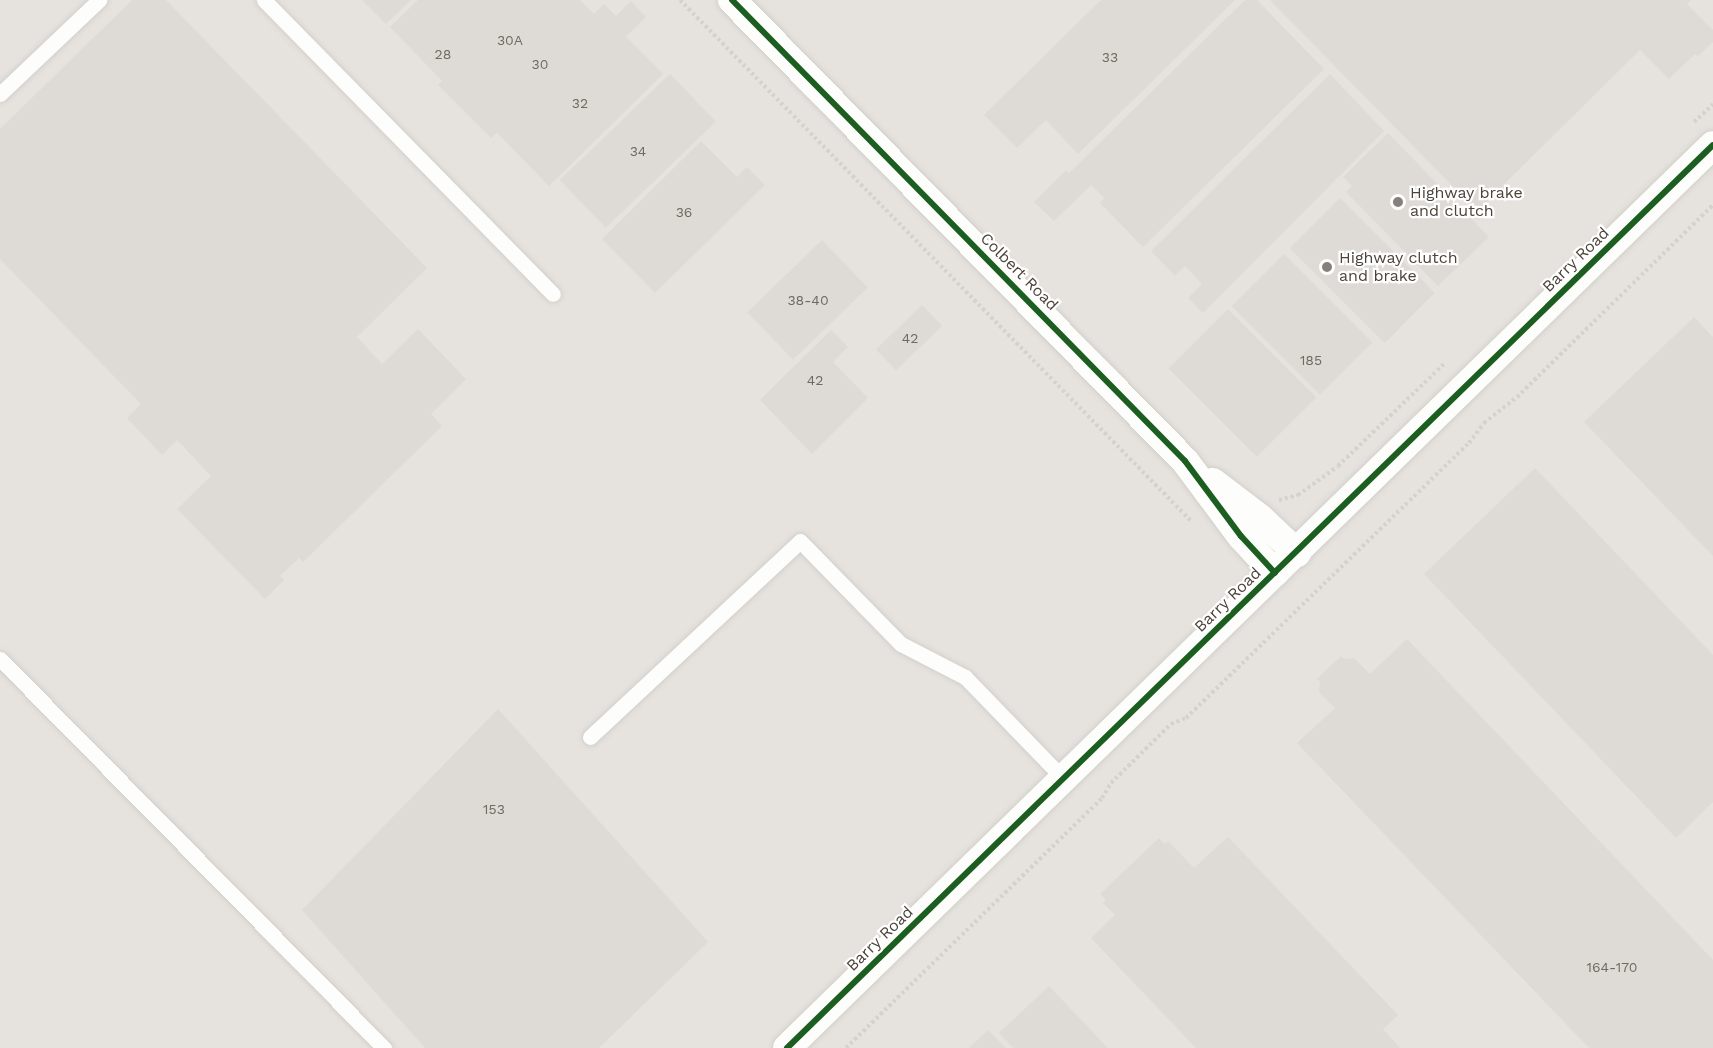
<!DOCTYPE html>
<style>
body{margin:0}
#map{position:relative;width:1713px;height:1048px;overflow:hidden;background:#f4f2ee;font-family:"Work Sans",sans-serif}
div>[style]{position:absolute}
.industrial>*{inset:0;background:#e6e2de;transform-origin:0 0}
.building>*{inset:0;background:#dedbd6;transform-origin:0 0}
.path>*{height:4px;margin-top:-2px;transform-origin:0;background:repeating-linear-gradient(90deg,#d3d2cc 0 3px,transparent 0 6px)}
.roads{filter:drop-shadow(0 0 2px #d2d0cb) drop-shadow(0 0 2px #d2d0cb)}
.lane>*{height:15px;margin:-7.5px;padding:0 7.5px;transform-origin:7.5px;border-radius:7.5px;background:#fdfdfc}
.street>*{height:28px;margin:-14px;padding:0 14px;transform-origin:14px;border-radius:14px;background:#fdfdfc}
.cycleway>*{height:6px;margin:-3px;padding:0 3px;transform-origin:3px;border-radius:3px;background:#1b5e20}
.dots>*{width:16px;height:16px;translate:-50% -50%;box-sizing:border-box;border:3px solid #fff;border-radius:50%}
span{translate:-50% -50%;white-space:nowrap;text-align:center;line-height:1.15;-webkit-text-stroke:4.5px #fff;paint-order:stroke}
.number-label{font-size:14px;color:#706a61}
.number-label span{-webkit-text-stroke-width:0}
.poi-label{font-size:16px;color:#4b4439}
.left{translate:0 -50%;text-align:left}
.street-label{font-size:16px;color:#4b4439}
</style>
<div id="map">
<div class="industrial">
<i style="left:0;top:0;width:1713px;height:1048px"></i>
</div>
<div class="building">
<i style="clip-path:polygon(132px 0,166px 0,427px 268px,357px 337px,382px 364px,418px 329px,466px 379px,431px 414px,442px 426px,303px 562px,299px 558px,280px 576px,284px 580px,265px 599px,177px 509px,211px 476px,177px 440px,162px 455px,127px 418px,141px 404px,0 259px,0 129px)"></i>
<i style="clip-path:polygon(362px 0,411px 0,386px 24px)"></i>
<i style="clip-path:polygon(418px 0,580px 0,594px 14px,604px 4px,616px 16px,631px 1px,646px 17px,626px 37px,663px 74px,549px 186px,497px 133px,491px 138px,438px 85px,442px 81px,390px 27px)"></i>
<i style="clip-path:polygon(1101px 0,1235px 0,1078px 154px,1046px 120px,1017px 148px,984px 115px)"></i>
<i style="clip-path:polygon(1245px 0,1257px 0,1324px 69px,1143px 247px,1100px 203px,1104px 198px,1091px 185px,1054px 221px,1034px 202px,1066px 170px,1069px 173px)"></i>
<i style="clip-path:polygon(1270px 0,1691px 0,1687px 4px,1713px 30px,1713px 42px,1698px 56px,1695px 54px,1669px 79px,1640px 50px,1477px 211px)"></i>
<i style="left:670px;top:74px;width:66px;height:153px;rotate:46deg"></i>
<i style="clip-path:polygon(1330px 74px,1384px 131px,1203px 313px,1188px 298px,1202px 284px,1185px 266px,1175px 276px,1151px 251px)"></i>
<i style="clip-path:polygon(1388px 133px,1489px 237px,1438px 286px,1346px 192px,1352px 186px,1343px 177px)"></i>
<i style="clip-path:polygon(701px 141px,737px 177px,747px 167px,765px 185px,655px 293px,602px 239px)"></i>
<i style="left:1340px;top:198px;width:134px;height:71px;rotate:45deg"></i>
<i style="left:822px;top:240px;width:66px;height:104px;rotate:46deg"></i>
<i style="left:1284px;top:254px;width:125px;height:74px;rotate:45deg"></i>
<i style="left:922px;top:305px;width:29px;height:64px;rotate:46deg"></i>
<i style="left:1228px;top:309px;width:125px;height:84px;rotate:45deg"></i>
<i style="clip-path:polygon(1694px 317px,1713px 337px,1713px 556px,1584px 422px)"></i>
<i style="clip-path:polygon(831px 330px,848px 347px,833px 362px,868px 398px,812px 454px,760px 400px)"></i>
<i style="clip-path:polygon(1535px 468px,1713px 655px,1713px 802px,1676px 838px,1424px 574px)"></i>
<i style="clip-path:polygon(1407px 639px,1713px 960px,1713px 1048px,1589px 1048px,1297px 743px,1335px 708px,1319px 692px,1320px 682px,1317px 679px,1341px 656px,1344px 659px,1354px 658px,1370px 674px)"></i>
<i style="clip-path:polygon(498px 709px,708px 942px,599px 1048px,425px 1048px,302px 910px)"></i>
<i style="clip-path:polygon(1228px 837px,1398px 1015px,1383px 1029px,1400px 1048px,1196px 1048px,1091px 938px,1115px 915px,1103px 903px,1106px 900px,1100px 894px,1159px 838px,1165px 844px,1168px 841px,1194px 868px)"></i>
<i style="clip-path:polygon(1049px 986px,1108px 1048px,1013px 1048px,999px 1033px)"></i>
<i style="clip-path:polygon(988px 1030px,1006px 1048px,969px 1048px)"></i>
</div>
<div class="path">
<i style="left:680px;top:0;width:731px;rotate:45.55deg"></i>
<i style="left:1694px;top:122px;width:26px;rotate:-43deg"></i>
<i style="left:1279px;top:500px;width:20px;rotate:-15deg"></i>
<i style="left:1298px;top:495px;width:49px;rotate:-35.9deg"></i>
<i style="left:1338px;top:466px;width:149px;rotate:-43.9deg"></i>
<i style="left:846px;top:1048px;width:358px;rotate:-44.3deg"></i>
<i style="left:1102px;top:798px;width:17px;rotate:-59deg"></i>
<i style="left:1111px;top:783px;width:84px;rotate:-44.5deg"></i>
<i style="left:1171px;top:724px;width:16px;rotate:-22deg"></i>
<i style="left:1186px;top:718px;width:395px;rotate:-44.2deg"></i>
<i style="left:1469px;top:443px;width:25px;rotate:-53deg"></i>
<i style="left:1484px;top:423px;width:42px;rotate:-38.2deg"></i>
<i style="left:1517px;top:397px;width:274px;rotate:-44.4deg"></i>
</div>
<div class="roads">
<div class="lane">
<i style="left:264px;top:0;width:412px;rotate:45.5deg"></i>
<i style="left:0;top:94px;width:137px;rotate:-43.5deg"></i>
<i style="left:0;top:659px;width:547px;rotate:45.37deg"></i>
<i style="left:590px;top:737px;width:287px;rotate:-43deg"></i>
<i style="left:800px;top:541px;width:144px;rotate:45.6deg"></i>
<i style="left:901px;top:644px;width:72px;rotate:27.3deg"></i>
<i style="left:965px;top:677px;width:142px;rotate:45.9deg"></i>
</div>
<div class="street">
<i style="left:732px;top:0;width:646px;rotate:45.5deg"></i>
<i style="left:1185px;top:461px;width:94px;rotate:53.3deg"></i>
<i style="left:1241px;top:536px;width:50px;rotate:47.4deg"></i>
<i style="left:1213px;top:482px;width:59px;rotate:37.5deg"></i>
<i style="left:1260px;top:518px;width:51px;rotate:43.4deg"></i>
<i style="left:787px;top:1048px;width:1293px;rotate:-44.28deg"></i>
</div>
</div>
<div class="cycleway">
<i style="left:732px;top:0;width:646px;rotate:45.5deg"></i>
<i style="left:1185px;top:461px;width:94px;rotate:53.3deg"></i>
<i style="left:1241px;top:536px;width:50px;rotate:47.4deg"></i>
<i style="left:787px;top:1048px;width:1293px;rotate:-44.28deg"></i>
</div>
<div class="dots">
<i style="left:1398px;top:202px;background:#868178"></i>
<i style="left:1327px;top:267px;background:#868178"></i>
</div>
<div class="number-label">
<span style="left:510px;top:40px">30A</span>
<span style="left:443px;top:54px">28</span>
<span style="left:1110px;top:57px">33</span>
<span style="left:540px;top:64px">30</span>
<span style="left:580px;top:103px">32</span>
<span style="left:638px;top:151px">34</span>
<span style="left:684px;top:212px">36</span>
<span style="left:808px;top:300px">38-40</span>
<span style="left:910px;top:338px">42</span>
<span style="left:1311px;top:360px">185</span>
<span style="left:815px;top:380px">42</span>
<span style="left:494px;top:809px">153</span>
<span style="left:1612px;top:967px">164-170</span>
</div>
<div class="poi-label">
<span class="left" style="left:1410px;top:202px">Highway brake<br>and clutch</span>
<span class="left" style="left:1339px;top:267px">Highway clutch<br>and brake</span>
</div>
<div class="street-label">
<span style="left:1576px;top:260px;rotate:-44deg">Barry Road</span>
<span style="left:1019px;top:272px;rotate:45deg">Colbert Road</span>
<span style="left:1228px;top:600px;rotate:-44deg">Barry Road</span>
<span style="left:880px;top:939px;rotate:-44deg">Barry Road</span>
</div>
</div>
